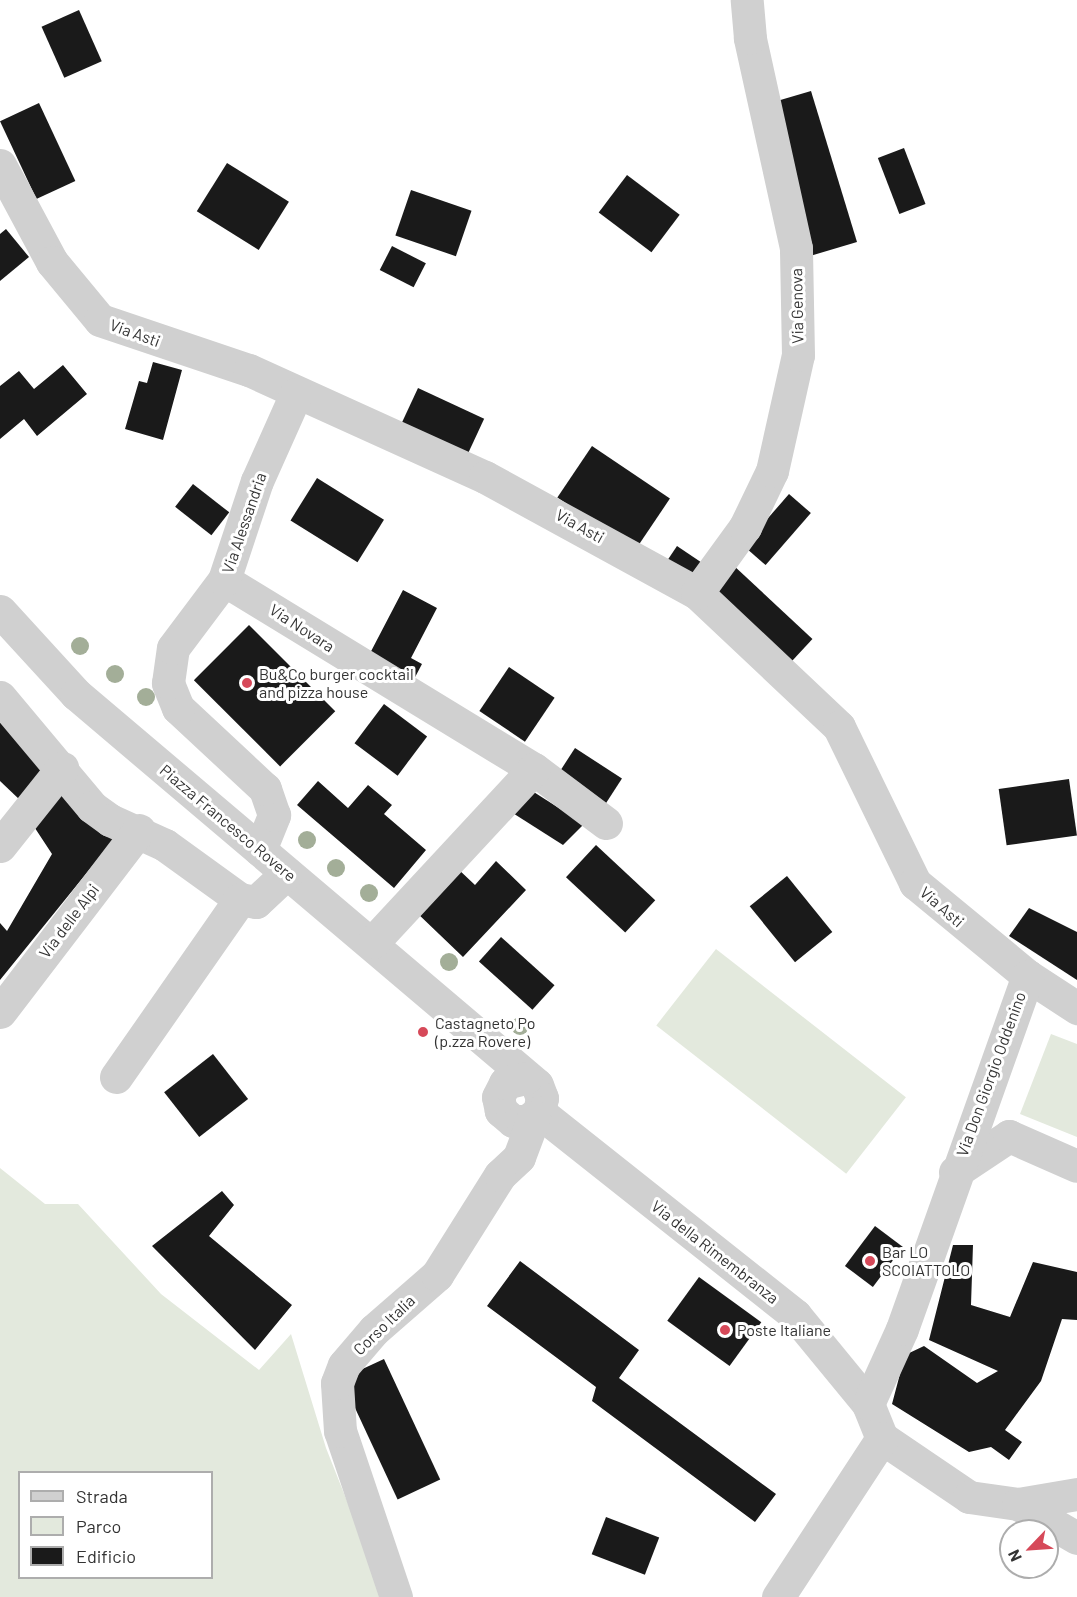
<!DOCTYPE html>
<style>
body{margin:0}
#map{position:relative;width:1077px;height:1597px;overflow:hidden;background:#fff;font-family:Barlow,sans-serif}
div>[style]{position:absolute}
.green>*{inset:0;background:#e3e9dd;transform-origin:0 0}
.building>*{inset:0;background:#1a1a1a;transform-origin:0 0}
.minor>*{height:33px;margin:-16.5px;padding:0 16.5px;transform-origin:16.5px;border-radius:16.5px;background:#d0d0d0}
.trees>*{width:18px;height:18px;margin:-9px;border-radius:50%;background:#a3ae98}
.dots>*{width:16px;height:16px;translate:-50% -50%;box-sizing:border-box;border:3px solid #fff;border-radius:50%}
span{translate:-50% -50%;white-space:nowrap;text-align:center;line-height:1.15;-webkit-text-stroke:6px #fff;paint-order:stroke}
.street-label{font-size:16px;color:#333}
.poi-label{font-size:16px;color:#333}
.left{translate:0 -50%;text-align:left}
.legend{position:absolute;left:18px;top:1471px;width:195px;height:108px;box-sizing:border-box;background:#fff;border:2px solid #adadad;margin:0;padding:8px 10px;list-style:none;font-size:18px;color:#333}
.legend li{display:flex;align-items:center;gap:12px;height:30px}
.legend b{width:30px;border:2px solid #adadad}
.north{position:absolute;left:999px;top:1519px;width:60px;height:60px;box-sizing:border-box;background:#fff;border:2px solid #adadad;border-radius:50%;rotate:245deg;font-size:16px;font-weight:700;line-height:24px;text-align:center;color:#333}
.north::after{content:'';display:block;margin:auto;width:21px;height:27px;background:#d64959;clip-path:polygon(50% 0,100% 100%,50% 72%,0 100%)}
</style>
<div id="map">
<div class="green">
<i style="left:716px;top:949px;width:241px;height:97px;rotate:38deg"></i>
<i style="clip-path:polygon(1051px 1034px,1077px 1044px,1077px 1137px,1020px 1114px)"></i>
<i style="clip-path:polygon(evenodd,0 1168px,45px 1204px,78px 1204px,161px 1294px,259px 1370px,291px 1334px,326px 1448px,385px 1597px,0 1597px,0 1168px,20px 1472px,212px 1472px,212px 1578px,20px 1578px,20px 1472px)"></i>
</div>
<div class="building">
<i style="left:79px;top:10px;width:56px;height:41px;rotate:66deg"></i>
<i style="clip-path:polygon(811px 91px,857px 242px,810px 256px,777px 101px)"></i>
<i style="left:39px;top:103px;width:86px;height:43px;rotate:65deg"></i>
<i style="left:904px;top:148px;width:60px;height:28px;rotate:69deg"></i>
<i style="left:227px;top:163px;width:73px;height:57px;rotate:32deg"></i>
<i style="left:627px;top:175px;width:66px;height:47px;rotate:37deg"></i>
<i style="left:411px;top:190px;width:64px;height:48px;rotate:19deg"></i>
<i style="clip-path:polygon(6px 229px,29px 257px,0 281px,0 234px)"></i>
<i style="left:392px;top:246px;width:38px;height:27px;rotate:27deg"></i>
<i style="clip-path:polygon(153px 362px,182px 370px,163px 440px,125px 429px,139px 381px,147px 383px)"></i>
<i style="clip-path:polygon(63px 365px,87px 394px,37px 436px,24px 419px,0 439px,0 386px,19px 371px,34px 389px)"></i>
<i style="left:418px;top:388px;width:73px;height:41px;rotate:25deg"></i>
<i style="left:592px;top:446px;width:94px;height:62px;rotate:34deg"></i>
<i style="left:317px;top:478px;width:79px;height:50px;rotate:32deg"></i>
<i style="left:193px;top:484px;width:46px;height:29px;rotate:38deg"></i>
<i style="left:789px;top:494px;width:29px;height:69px;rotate:41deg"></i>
<i style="left:677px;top:546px;width:30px;height:21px;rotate:34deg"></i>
<i style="left:732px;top:564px;width:110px;height:32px;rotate:43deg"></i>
<i style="clip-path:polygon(403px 590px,437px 608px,411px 658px,422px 664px,412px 683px,367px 659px)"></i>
<i style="left:249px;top:625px;width:122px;height:78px;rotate:45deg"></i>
<i style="left:509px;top:667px;width:55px;height:53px;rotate:34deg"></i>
<i style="left:384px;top:704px;width:54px;height:49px;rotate:37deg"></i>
<i style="clip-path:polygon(0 709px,50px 766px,21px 801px,0 781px)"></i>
<i style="left:575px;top:748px;width:56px;height:30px;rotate:33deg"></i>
<i style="left:1069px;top:779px;width:57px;height:71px;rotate:82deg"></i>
<i style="clip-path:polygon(318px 781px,348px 808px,368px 785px,392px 805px,384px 814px,426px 850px,394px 888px,297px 805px)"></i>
<i style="clip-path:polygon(61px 785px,115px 838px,0 980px,0 923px,7px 931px,52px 854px,29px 819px)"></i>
<i style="clip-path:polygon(529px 789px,584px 824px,563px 845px,508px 810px)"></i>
<i style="left:596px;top:845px;width:81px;height:44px;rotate:43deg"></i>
<i style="clip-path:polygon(496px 861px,526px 890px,463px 957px,415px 911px,457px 868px,475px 885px)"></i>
<i style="left:787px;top:876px;width:72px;height:48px;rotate:51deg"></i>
<i style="clip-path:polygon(1029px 908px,1077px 932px,1077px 980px,1009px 936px)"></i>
<i style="left:501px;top:937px;width:72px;height:33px;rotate:42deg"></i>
<i style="left:213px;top:1054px;width:57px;height:62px;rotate:52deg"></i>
<i style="clip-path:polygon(222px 1191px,234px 1205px,209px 1236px,292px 1305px,255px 1350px,152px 1246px)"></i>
<i style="left:875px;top:1226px;width:35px;height:50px;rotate:37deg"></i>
<i style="clip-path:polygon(953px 1245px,973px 1245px,971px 1305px,1010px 1317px,1033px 1262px,1077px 1272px,1077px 1320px,1062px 1319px,1041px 1381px,1005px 1430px,1022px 1442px,1009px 1460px,991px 1447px,969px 1452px,892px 1404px,905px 1355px,924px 1346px,977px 1383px,998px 1371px,929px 1340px)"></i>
<i style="clip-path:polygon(520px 1261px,639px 1350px,619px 1378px,776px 1494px,755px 1522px,592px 1401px,596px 1387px,487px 1306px)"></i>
<i style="left:699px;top:1277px;width:77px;height:54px;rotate:36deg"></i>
<i style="left:384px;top:1359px;width:133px;height:47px;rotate:65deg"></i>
<i style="left:606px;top:1517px;width:57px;height:40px;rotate:21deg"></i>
</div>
<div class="minor">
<i style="left:0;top:165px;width:110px;rotate:61.8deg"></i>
<i style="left:52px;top:262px;width:75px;rotate:50.4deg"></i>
<i style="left:100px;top:320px;width:157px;rotate:18.6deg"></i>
<i style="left:249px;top:370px;width:259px;rotate:24.4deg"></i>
<i style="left:485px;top:477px;width:242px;rotate:28.7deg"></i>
<i style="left:697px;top:593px;width:195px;rotate:43.3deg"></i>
<i style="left:839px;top:727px;width:174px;rotate:64deg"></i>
<i style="left:915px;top:883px;width:146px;rotate:39.5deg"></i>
<i style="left:1028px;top:976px;width:59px;rotate:33.1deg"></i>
<i style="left:224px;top:580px;width:363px;rotate:31.4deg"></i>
<i style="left:534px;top:769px;width:90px;rotate:36.9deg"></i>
<i style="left:697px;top:593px;width:82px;rotate:-54deg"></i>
<i style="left:745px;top:527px;width:62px;rotate:-64.3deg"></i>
<i style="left:772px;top:471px;width:119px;rotate:-77.4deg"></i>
<i style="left:798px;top:355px;width:107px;rotate:-91.1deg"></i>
<i style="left:796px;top:248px;width:215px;rotate:-102.4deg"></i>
<i style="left:750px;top:38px;width:38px;rotate:-95deg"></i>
<i style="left:0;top:611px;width:113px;rotate:47.5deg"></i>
<i style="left:76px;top:694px;width:604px;rotate:40.3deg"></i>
<i style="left:537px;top:1085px;width:14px;rotate:69deg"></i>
<i style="left:542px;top:1098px;width:14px;rotate:102deg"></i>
<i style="left:539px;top:1112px;width:15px;rotate:143deg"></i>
<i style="left:527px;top:1121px;width:14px;rotate:180deg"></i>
<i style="left:513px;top:1121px;width:16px;rotate:-140deg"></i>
<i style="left:501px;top:1111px;width:14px;rotate:-102deg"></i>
<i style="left:498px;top:1097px;width:16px;rotate:-63deg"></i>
<i style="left:505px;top:1083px;width:21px;rotate:-14deg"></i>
<i style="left:0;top:697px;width:143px;rotate:50.1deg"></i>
<i style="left:92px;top:807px;width:22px;rotate:36deg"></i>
<i style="left:110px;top:820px;width:60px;rotate:24.4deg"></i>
<i style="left:165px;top:845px;width:92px;rotate:35.8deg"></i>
<i style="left:240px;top:899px;width:16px;rotate:11deg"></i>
<i style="left:256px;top:902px;width:42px;rotate:-43.1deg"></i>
<i style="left:0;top:846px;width:100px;rotate:-51.5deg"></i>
<i style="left:260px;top:850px;width:38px;rotate:-68deg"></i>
<i style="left:274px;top:815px;width:28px;rotate:-109deg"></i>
<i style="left:265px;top:789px;width:119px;rotate:-137deg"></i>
<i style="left:178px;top:708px;width:27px;rotate:-112deg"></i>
<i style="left:168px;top:683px;width:35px;rotate:-82deg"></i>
<i style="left:173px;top:648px;width:85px;rotate:-53.1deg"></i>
<i style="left:224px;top:580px;width:104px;rotate:-71.6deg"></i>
<i style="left:257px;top:481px;width:95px;rotate:-65.9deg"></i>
<i style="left:373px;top:942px;width:236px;rotate:-47.1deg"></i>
<i style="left:0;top:1012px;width:229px;rotate:-52.6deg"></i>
<i style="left:116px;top:1077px;width:217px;rotate:-55.1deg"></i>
<i style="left:539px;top:1112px;width:327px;rotate:38.4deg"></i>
<i style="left:795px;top:1315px;width:115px;rotate:50.6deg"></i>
<i style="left:868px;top:1404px;width:37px;rotate:68deg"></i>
<i style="left:882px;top:1438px;width:105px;rotate:34.1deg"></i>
<i style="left:969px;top:1497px;width:49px;rotate:8.1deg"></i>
<i style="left:1018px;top:1504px;width:68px;rotate:30deg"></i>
<i style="left:955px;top:1172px;width:65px;rotate:-33.7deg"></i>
<i style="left:1009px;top:1136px;width:74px;rotate:23.8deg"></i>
<i style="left:868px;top:1404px;width:82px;rotate:-65.6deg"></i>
<i style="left:902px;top:1329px;width:375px;rotate:-70.4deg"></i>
<i style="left:1018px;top:1504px;width:60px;rotate:-9.6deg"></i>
<i style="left:396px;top:1597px;width:175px;rotate:-108.6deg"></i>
<i style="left:340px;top:1431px;width:48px;rotate:-93.6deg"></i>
<i style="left:337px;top:1383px;width:19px;rotate:-69deg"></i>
<i style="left:344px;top:1365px;width:46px;rotate:-49.4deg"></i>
<i style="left:374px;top:1330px;width:84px;rotate:-41.1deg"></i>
<i style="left:437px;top:1275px;width:118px;rotate:-57.8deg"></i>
<i style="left:500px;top:1175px;width:26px;rotate:-43deg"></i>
<i style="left:519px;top:1157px;width:43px;rotate:-69.4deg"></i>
<i style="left:778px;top:1597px;width:190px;rotate:-56.8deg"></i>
</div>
<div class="trees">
<i style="left:80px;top:646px"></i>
<i style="left:115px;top:674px"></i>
<i style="left:146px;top:697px"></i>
<i style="left:307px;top:840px"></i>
<i style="left:336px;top:868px"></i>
<i style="left:369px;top:893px"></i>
<i style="left:449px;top:962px"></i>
<i style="left:520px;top:1026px"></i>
</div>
<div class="dots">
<i style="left:247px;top:683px;background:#d64959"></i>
<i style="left:423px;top:1032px;background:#d64959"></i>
<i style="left:870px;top:1261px;background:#d64959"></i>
<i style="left:725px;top:1330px;background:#d64959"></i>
</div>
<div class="street-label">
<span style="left:797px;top:306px;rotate:-91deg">Via Genova</span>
<span style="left:135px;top:333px;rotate:20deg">Via Asti</span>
<span style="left:244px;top:523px;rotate:-71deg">Via Alessandria</span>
<span style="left:580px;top:526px;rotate:29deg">Via Asti</span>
<span style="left:302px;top:628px;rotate:33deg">Via Novara</span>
<span style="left:228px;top:823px;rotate:40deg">Piazza Francesco Rovere</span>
<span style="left:942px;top:907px;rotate:41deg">Via Asti</span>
<span style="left:69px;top:921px;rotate:-53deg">Via delle Alpi</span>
<span style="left:991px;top:1074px;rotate:-70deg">Via Don Giorgio Oddenino</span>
<span style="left:715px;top:1252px;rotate:38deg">Via della Rimembranza</span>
<span style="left:384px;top:1325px;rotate:-44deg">Corso Italia</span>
</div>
<div class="poi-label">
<span class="left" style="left:259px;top:683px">Bu&amp;Co burger cocktail<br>and pizza house</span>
<span class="left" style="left:435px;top:1032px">Castagneto Po<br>(p.zza Rovere)</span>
<span class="left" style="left:882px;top:1261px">Bar LO<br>SCOIATTOLO</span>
<span class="left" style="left:737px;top:1330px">Poste Italiane</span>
</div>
<ul class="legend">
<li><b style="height:8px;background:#d0d0d0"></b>Strada</li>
<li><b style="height:16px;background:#e3e9dd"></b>Parco</li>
<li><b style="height:16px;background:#1a1a1a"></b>Edificio</li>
</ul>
<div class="north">N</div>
</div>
